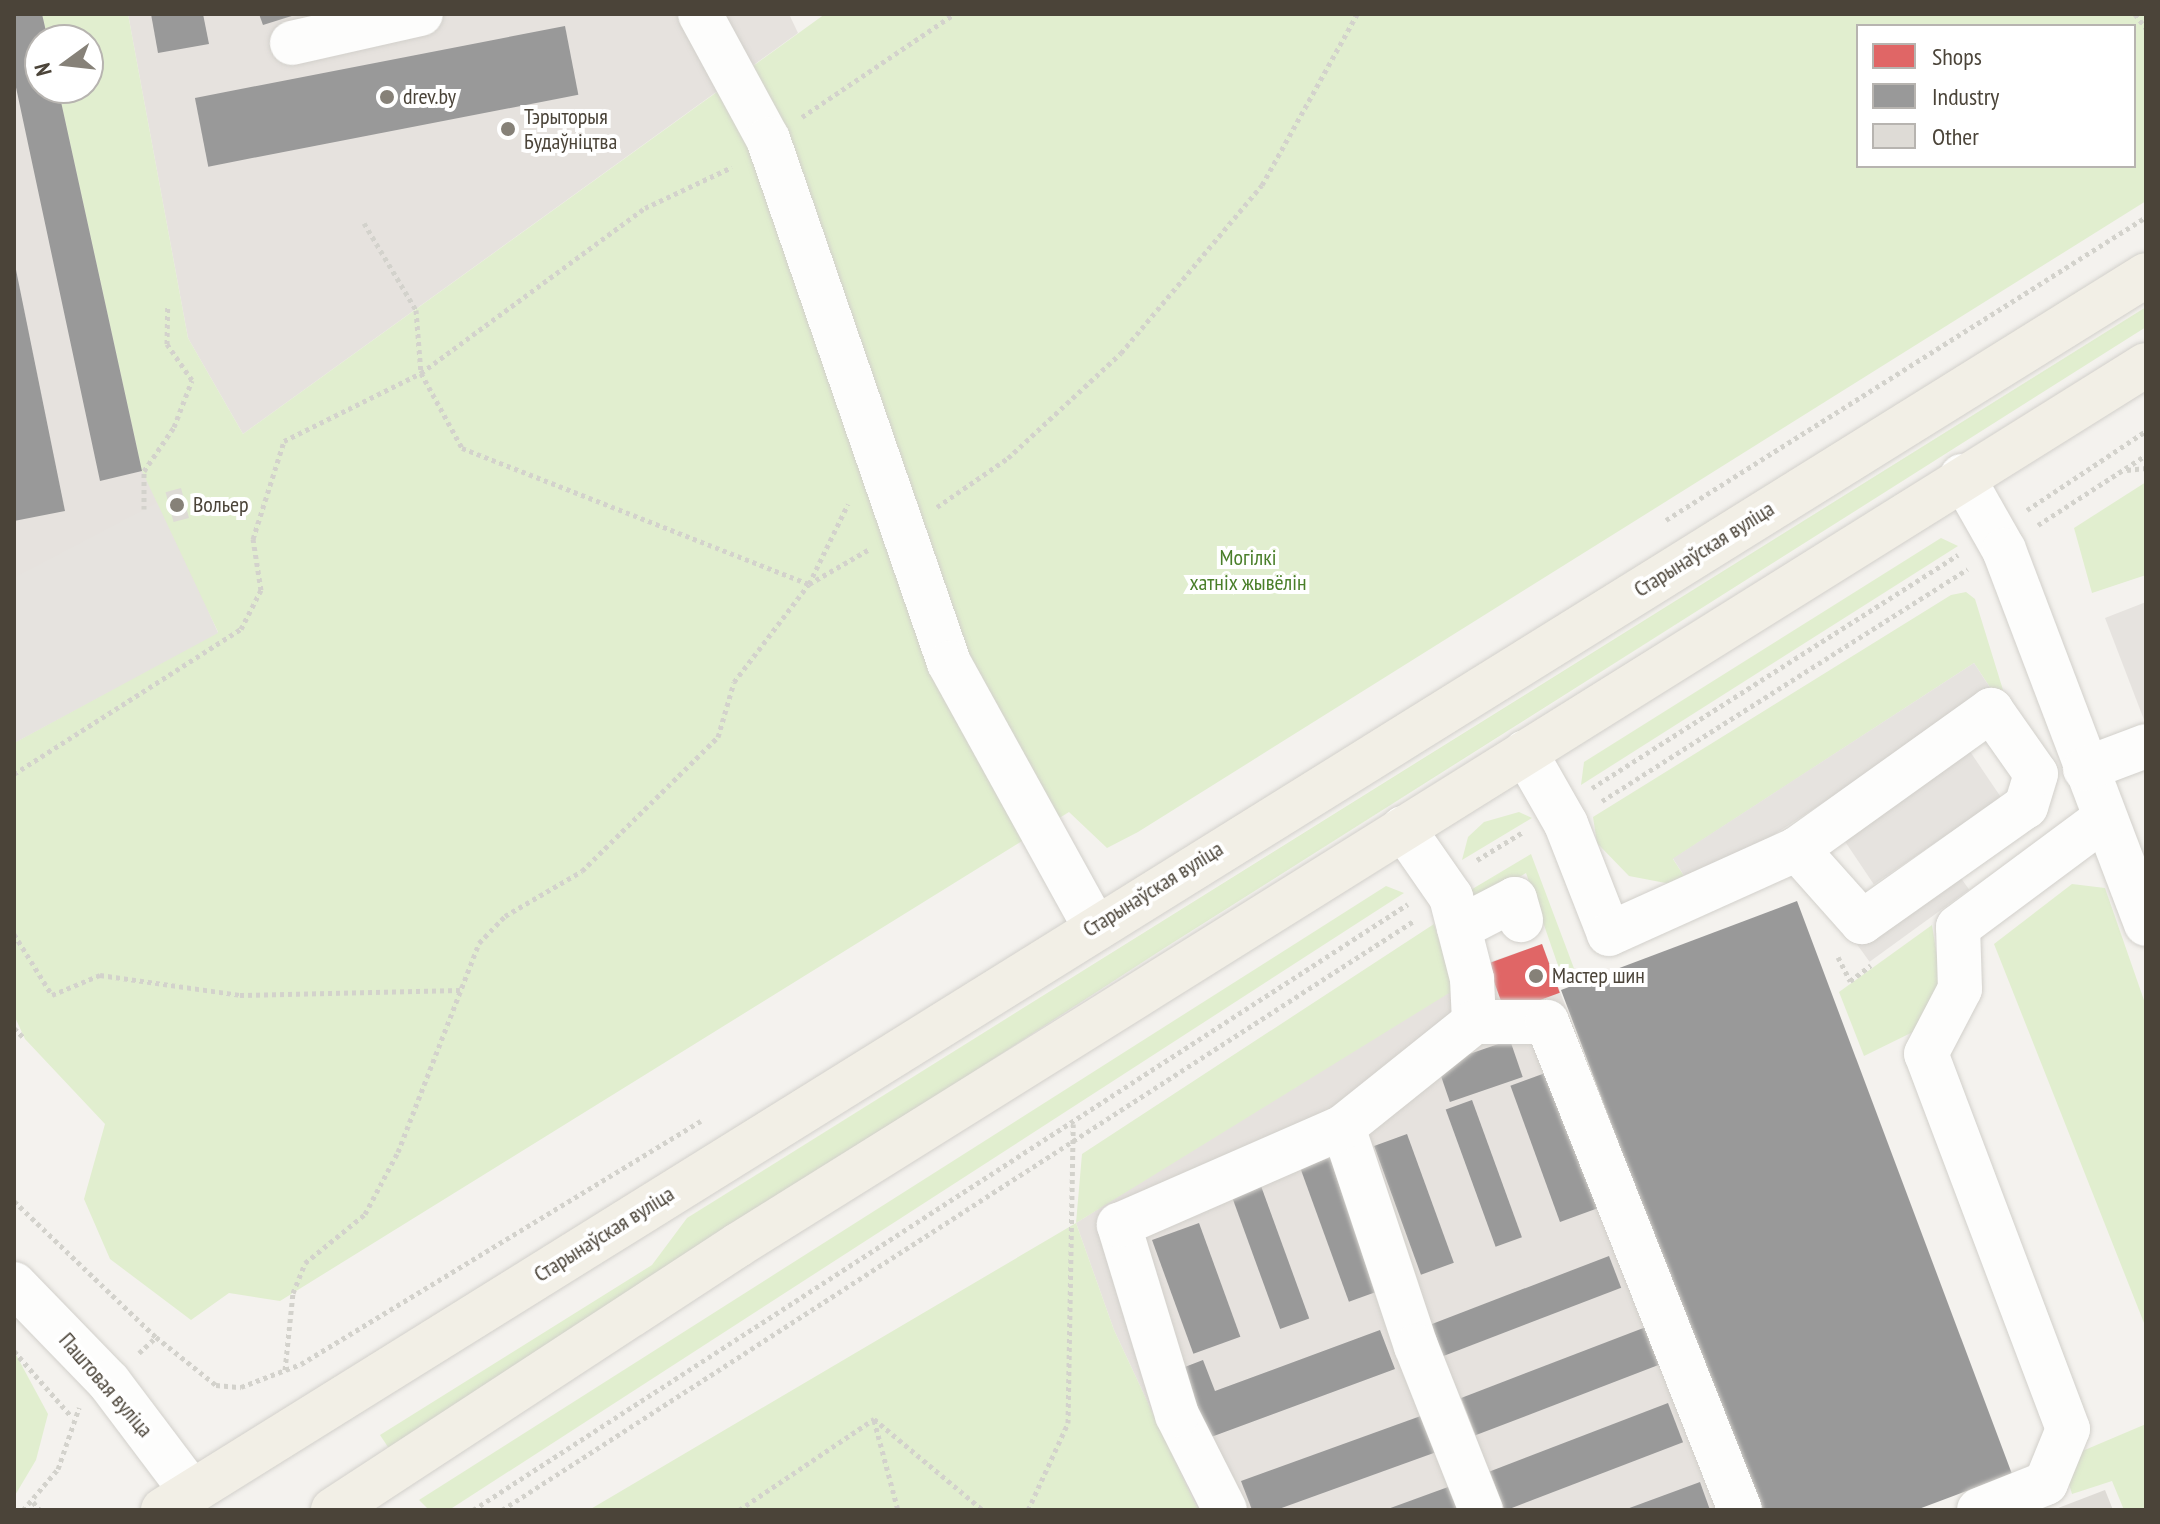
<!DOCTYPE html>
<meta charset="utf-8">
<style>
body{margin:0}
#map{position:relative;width:2160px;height:1524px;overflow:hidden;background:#f4f2ee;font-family:"PT Sans Narrow",sans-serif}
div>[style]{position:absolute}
.industrial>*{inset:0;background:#e6e2de}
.green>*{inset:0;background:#e1eecf}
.parking>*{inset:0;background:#e6e3df;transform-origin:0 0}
.shops>*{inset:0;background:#e06666;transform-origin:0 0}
.industry>*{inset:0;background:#999;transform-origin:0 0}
.building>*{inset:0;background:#dedbd6;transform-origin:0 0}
.path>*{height:5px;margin-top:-2.5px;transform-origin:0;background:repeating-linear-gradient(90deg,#d3d2cc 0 4px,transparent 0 8px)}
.roads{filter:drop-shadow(0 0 2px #d2d0cb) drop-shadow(0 0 2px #d2d0cb)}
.minor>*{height:44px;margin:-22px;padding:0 22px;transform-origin:22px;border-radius:22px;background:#fdfdfc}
.major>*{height:44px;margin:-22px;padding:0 22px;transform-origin:22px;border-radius:22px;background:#f2efe6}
.dots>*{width:22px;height:22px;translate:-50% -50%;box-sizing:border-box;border:4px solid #fff;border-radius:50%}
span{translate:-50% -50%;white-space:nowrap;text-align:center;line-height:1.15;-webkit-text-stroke:8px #fff;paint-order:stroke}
.poi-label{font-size:22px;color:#4b4439}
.left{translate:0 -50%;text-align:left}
.street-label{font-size:22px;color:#4b4439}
.park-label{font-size:22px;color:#4a7f2a}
.frame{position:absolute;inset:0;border:16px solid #4b4439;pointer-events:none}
.legend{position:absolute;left:1856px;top:24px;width:280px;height:144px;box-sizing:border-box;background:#fff;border:2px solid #b7b4b0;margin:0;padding:10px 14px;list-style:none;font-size:24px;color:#4b4439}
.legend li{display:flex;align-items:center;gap:16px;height:40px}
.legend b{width:40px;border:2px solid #b7b4b0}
.north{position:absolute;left:24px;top:24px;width:80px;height:80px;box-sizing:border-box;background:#fff;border:2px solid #b7b4b0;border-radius:50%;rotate:255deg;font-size:22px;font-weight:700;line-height:32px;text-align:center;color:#4b4439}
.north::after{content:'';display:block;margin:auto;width:28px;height:36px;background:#868178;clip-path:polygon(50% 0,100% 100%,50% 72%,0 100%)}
</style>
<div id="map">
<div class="industrial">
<i style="clip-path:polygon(14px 14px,43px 14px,49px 40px,40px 40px,40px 88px,60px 88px,147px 470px,218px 633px,14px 743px)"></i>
<i style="clip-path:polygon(128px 14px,789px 14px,798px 33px,243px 434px,188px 338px)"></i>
<i style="clip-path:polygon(1542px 944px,1756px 1510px,1198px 1510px,1114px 1330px,1076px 1223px,1487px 963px)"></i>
</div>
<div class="green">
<i style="clip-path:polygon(evenodd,42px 14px,128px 14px,188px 338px,243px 434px,825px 14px,2146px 14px,2146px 201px,1138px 832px,1107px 848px,1069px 812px,280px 1301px,229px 1293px,191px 1320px,110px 1259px,84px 1199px,105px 1124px,25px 1039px,14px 1015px,14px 743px,218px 632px,142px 471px,58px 88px,88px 88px,88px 40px,48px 40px,42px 14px,1858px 26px,2134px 26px,2134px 166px,1858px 166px,1858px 26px)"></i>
<i style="clip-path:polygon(2146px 307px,2146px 327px,1166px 947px,390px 1450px,380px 1435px,652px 1265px,687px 1218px)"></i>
<i style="clip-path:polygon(2146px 482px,2146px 575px,2092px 593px,2074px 528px)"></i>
<i style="clip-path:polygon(1941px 538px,1958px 546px,1581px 785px,1584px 762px)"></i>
<i style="clip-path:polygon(1966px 592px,1975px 599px,2003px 690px,1993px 692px,1974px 663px,1673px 859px,1692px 888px,1629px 876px,1597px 843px,1593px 817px,1951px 595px)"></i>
<i style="clip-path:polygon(1519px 812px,1532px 818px,1462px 860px,1468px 837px,1484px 822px)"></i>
<i style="clip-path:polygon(1531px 854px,1575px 971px,1562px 977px,1526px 873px,1472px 905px,1469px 891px)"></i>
<i style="clip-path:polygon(2072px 884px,2105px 888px,2146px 1006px,2146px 1328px,1994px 944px)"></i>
<i style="clip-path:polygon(1386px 886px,1404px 893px,449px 1510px,429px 1510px,419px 1500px)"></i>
<i style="clip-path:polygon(1434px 924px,1454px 990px,1076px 1223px,1114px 1330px,1198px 1510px,589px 1510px,1076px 1223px,1082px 1154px)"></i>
<i style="clip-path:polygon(1932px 925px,1943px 993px,1919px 1029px,1864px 1056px,1839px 992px)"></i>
<i style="clip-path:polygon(14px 1351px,48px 1414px,36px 1460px,14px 1497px)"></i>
<i style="clip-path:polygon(2146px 1424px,2146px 1510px,2124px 1510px,2112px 1481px,2072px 1494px,2068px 1481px,2080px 1452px)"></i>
</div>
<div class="parking">
<i style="clip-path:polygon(157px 503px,218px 633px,14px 743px,14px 578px)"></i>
<i style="clip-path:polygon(2146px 602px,2146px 725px,2105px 618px)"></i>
<i style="left:1974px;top:663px;width:35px;height:359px;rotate:57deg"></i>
<i style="left:1969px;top:750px;width:58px;height:154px;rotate:56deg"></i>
<i style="left:1955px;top:870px;width:24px;height:123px;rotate:54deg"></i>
</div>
<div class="shops">
<i style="left:1542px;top:944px;width:52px;height:58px;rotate:70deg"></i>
</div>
<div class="industry">
<i style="clip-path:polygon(14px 14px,42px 14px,48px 40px,40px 40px,40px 88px,58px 88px,142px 471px,100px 481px,14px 78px)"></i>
<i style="clip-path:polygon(151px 14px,203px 14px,209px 44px,158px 53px)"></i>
<i style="clip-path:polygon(259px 14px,295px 14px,295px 15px,263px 25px)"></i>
<i style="left:565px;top:26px;width:70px;height:377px;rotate:79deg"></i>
<i style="clip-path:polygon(14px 260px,65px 511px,14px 521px)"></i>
<i style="clip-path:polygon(1797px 901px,2012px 1474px,1916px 1510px,1756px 1510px,1561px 990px)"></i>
<i style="left:1510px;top:1040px;width:39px;height:77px;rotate:71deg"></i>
<i style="left:1548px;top:1072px;width:145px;height:40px;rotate:70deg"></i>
<i style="left:1472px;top:1100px;width:146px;height:28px;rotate:70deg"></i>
<i style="left:1407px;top:1134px;width:137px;height:35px;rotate:70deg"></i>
<i style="left:1337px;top:1155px;width:142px;height:39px;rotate:70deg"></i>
<i style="left:1261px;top:1186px;width:141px;height:31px;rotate:70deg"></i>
<i style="left:1199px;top:1223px;width:121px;height:50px;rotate:70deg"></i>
<i style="left:1609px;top:1256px;width:34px;height:191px;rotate:69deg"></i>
<i style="left:1646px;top:1327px;width:40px;height:198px;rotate:69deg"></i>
<i style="clip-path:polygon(1380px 1330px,1395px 1369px,1203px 1440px,1177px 1370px,1203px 1360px,1215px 1391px)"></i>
<i style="left:1668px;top:1403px;width:42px;height:191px;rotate:69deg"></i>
<i style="clip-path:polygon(1429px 1413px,1442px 1450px,1276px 1510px,1252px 1510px,1241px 1481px)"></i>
<i style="clip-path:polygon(1700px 1482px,1710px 1510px,1624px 1510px)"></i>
<i style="clip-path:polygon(1459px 1483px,1469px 1510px,1385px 1510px)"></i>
</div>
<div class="building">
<i style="left:181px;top:488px;width:31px;height:16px;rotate:75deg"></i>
<i style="clip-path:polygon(2105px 1490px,2113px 1510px,2053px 1510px)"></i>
</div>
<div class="path">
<i style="left:2135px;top:14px;width:18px;rotate:52deg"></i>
<i style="left:802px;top:117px;width:184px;rotate:-34.1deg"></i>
<i style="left:364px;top:223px;width:101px;rotate:59.1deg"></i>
<i style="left:416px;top:310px;width:63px;rotate:85.5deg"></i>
<i style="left:421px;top:373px;width:85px;rotate:61.3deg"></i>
<i style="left:462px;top:448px;width:373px;rotate:21.4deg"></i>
<i style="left:809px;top:584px;width:68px;rotate:-30deg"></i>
<i style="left:2127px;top:470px;width:19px;rotate:-6deg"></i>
<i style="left:937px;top:507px;width:86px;rotate:-34.6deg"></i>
<i style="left:1008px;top:458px;width:154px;rotate:-42.9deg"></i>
<i style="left:1121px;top:353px;width:219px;rotate:-50deg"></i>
<i style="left:1262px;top:185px;width:196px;rotate:-60.9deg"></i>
<i style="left:144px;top:509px;width:38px;rotate:-90deg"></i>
<i style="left:144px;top:471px;width:53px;rotate:-55.7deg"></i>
<i style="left:174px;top:427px;width:50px;rotate:-69deg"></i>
<i style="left:192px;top:380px;width:44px;rotate:-124.8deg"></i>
<i style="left:167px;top:344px;width:39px;rotate:-89deg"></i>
<i style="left:2027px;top:510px;width:143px;rotate:-33.6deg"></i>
<i style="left:1666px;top:520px;width:568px;rotate:-32.26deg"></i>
<i style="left:2038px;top:525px;width:129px;rotate:-32.9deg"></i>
<i style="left:14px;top:774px;width:269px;rotate:-32.6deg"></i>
<i style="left:241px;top:629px;width:44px;rotate:-62.9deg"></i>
<i style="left:261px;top:590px;width:52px;rotate:-98.9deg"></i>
<i style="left:253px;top:539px;width:103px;rotate:-72.4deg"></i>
<i style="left:284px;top:441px;width:153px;rotate:-26.4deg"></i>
<i style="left:421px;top:373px;width:278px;rotate:-36.4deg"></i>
<i style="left:645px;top:208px;width:96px;rotate:-25.2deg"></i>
<i style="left:1592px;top:788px;width:434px;rotate:-32.5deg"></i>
<i style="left:1602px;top:801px;width:433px;rotate:-32.4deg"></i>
<i style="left:1477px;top:860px;width:54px;rotate:-31.3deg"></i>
<i style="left:14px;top:934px;width:72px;rotate:58.1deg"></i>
<i style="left:52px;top:995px;width:52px;rotate:-22.6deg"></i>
<i style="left:100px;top:975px;width:141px;rotate:8.1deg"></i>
<i style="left:240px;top:995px;width:220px;rotate:-1.3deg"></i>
<i style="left:1838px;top:957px;width:27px;rotate:63deg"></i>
<i style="left:1850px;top:981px;width:26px;rotate:-37deg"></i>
<i style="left:14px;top:1028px;width:16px;rotate:45deg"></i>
<i style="left:14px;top:1201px;width:197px;rotate:43.8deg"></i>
<i style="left:156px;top:1337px;width:77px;rotate:38.7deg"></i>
<i style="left:216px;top:1385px;width:25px;rotate:5deg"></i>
<i style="left:241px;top:1387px;width:64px;rotate:-21deg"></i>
<i style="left:301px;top:1364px;width:468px;rotate:-31.3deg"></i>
<i style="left:14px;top:1351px;width:86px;rotate:48.8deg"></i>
<i style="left:139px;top:1353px;width:23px;rotate:-43deg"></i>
<i style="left:285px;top:1370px;width:77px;rotate:-84.1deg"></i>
<i style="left:293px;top:1293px;width:32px;rotate:-68deg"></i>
<i style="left:305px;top:1263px;width:77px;rotate:-39.2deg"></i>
<i style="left:365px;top:1214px;width:70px;rotate:-62deg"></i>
<i style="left:398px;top:1152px;width:224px;rotate:-68.8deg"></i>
<i style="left:479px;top:943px;width:37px;rotate:-46deg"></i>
<i style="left:505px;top:916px;width:89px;rotate:-30.3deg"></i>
<i style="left:582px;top:871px;width:191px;rotate:-44.6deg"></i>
<i style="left:718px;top:737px;width:57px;rotate:-73.8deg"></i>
<i style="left:734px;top:682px;width:123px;rotate:-52.6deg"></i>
<i style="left:809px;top:584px;width:89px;rotate:-64deg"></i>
<i style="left:874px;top:1420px;width:93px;rotate:75.1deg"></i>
<i style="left:33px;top:1502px;width:11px;rotate:49deg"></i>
<i style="left:23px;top:1510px;width:54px;rotate:-49.5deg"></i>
<i style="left:58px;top:1469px;width:65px;rotate:-71deg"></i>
<i style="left:473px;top:1510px;width:1114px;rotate:-32.95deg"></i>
<i style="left:502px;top:1510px;width:1087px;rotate:-32.87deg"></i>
<i style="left:739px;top:1510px;width:163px;rotate:-34deg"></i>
<i style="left:874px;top:1419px;width:142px;rotate:39.9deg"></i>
<i style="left:1028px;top:1510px;width:96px;rotate:-65.3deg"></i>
<i style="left:1068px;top:1423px;width:299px;rotate:-89deg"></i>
</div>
<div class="roads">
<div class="minor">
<i style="left:700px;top:14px;width:142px;rotate:61.5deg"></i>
<i style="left:768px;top:139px;width:554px;rotate:70.94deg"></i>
<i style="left:949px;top:663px;width:300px;rotate:61.1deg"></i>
<i style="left:292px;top:43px;width:132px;rotate:-12.7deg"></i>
<i style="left:1962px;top:476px;width:85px;rotate:60.4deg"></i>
<i style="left:2004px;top:550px;width:400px;rotate:69.2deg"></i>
<i style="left:1525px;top:752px;width:83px;rotate:60.3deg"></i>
<i style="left:1566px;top:824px;width:118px;rotate:68.6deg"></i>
<i style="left:1609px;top:934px;width:206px;rotate:-24.3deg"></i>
<i style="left:1797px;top:849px;width:239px;rotate:-35.6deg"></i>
<i style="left:1991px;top:710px;width:78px;rotate:54.9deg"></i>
<i style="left:2036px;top:774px;width:34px;rotate:107deg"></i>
<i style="left:2026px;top:806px;width:201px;rotate:144.7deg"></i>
<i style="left:1862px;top:922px;width:98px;rotate:-131.7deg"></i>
<i style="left:2085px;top:769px;width:65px;rotate:-20.7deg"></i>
<i style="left:1403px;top:828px;width:84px;rotate:55.2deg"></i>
<i style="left:1451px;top:897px;width:85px;rotate:75.6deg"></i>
<i style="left:1472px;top:979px;width:43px;rotate:87.3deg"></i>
<i style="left:1459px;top:928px;width:63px;rotate:-27.4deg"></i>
<i style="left:1515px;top:899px;width:22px;rotate:74deg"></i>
<i style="left:1343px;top:1127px;width:231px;rotate:71.6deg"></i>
<i style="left:1416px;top:1346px;width:176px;rotate:68.4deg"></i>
<i style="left:14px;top:1284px;width:136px;rotate:45.9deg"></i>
<i style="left:109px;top:1382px;width:138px;rotate:53deg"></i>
<i style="left:1225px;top:1510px;width:106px;rotate:-116.8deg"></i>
<i style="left:1177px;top:1415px;width:199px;rotate:-107deg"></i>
<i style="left:1119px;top:1225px;width:244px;rotate:-23.6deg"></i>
<i style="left:1343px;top:1127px;width:168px;rotate:-38.7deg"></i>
<i style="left:1474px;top:1022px;width:73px"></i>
<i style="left:1547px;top:1022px;width:525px;rotate:68.42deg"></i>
<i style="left:1979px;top:1510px;width:72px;rotate:-21.9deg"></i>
<i style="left:2046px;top:1483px;width:58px;rotate:-67.8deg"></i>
<i style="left:2068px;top:1429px;width:401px;rotate:-110.7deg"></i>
<i style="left:1926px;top:1054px;width:73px;rotate:-62.4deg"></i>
<i style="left:1960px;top:989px;width:62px;rotate:-91.8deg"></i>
<i style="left:1958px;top:927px;width:183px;rotate:-36.6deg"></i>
</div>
<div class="major">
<i style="left:163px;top:1510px;width:2336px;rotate:-31.91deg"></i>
<i style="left:333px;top:1510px;width:484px;rotate:-33.2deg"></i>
<i style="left:738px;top:1245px;width:1660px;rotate:-32.01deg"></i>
</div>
</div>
<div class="dots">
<i style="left:387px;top:97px;background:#868178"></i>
<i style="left:508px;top:129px;background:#868178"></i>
<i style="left:177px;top:505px;background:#868178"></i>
<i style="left:1536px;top:976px;background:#868178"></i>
</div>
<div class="poi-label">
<span class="left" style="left:403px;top:97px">drev.by</span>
<span class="left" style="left:524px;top:129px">Тэрыторыя<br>Будаўніцтва</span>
<span class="left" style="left:193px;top:505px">Вольер</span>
<span class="left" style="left:1552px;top:976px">Мастер шин</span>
</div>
<div class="street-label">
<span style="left:1704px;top:549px;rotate:-32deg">Старынаўская вуліца</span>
<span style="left:1153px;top:889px;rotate:-32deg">Старынаўская вуліца</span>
<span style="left:604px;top:1234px;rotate:-32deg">Старынаўская вуліца</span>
<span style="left:106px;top:1385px;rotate:49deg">Паштовая вуліца</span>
</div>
<div class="park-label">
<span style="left:1248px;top:570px">Могілкі<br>хатніх жывёлін</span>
</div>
<div class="frame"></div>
<ul class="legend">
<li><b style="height:22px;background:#e06666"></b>Shops</li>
<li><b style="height:22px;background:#999"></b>Industry</li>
<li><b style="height:22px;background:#dedbd6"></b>Other</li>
</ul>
<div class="north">N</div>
</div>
